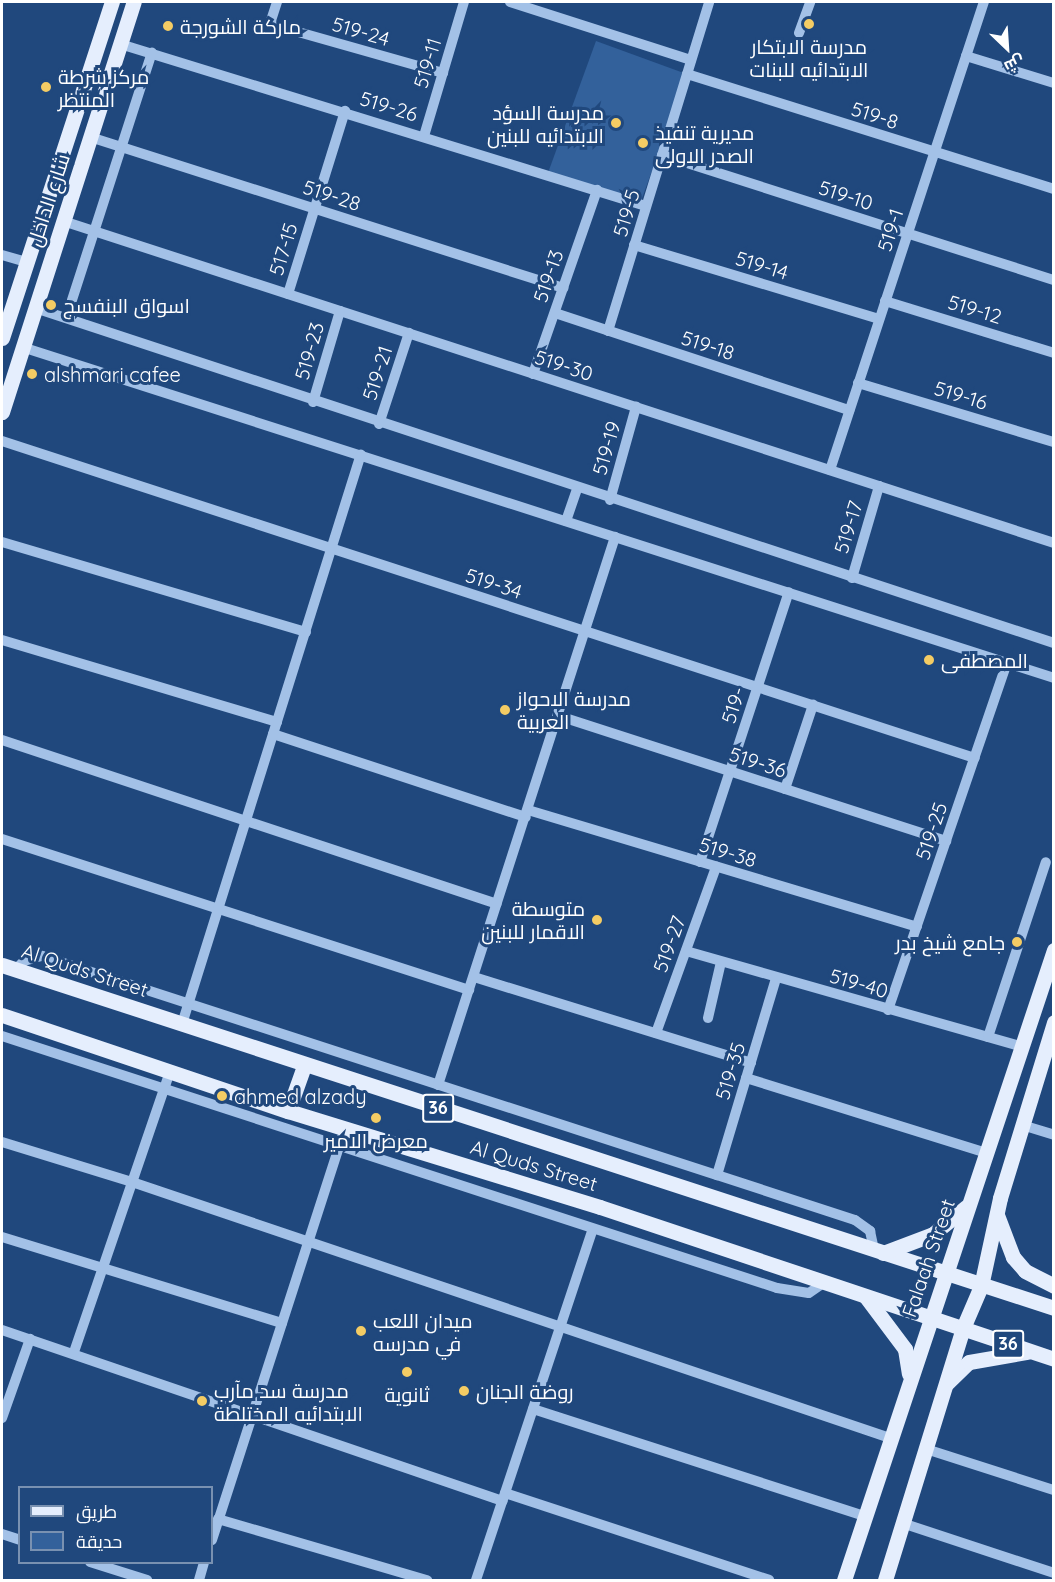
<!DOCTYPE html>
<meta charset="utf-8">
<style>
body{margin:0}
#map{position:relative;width:1055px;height:1582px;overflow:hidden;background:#20487d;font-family:Quicksand,Cairo,sans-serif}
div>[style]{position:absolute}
.green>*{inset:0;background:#33619b;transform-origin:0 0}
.minor>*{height:10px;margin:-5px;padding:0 5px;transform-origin:5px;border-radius:5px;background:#a3c1e7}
.major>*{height:15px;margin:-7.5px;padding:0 7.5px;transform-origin:7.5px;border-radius:7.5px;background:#e5eefd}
.dots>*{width:16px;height:16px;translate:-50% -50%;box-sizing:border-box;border:3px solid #20487d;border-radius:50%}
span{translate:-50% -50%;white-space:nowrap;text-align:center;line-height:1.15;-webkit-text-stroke:6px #20487d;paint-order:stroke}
.shield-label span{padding:2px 4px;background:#20487d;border:2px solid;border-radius:4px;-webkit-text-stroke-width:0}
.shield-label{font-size:18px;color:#fff;font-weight:700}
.poi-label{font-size:20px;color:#fff}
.left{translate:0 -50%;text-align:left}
.right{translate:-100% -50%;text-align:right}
.street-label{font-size:20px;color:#fff}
.frame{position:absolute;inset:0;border:3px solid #fff;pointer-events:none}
.legend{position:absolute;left:18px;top:1486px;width:195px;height:78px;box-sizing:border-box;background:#20487d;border:2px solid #7991b1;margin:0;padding:8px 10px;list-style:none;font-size:18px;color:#fff}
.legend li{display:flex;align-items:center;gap:12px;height:30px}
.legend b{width:30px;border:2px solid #7991b1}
.north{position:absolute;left:977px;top:18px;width:60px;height:60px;-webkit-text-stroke:4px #20487d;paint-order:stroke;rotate:155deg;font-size:16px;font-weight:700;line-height:24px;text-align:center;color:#fff}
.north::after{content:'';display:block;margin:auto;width:21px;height:27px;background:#fff;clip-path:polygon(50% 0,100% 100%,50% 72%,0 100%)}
</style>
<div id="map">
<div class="green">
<i style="left:596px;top:41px;width:97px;height:141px;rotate:20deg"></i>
</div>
<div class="minor">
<i style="left:277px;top:2px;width:23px;rotate:108deg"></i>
<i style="left:270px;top:24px;width:180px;rotate:15.8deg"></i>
<i style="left:510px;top:2px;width:190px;rotate:17.8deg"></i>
<i style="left:799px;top:33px;width:33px;rotate:-70deg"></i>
<i style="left:120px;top:44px;width:550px;rotate:17.12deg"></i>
<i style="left:966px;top:56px;width:92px;rotate:17.1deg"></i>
<i style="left:687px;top:74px;width:385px;rotate:17.4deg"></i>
<i style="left:424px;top:136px;width:140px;rotate:-73.4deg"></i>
<i style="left:90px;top:137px;width:497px;rotate:17.7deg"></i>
<i style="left:662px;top:155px;width:411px;rotate:17.7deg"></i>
<i style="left:63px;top:221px;width:1042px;rotate:18deg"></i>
<i style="left:634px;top:245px;width:256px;rotate:16.8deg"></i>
<i style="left:2px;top:255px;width:25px;rotate:16deg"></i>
<i style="left:288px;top:294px;width:192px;rotate:-72.7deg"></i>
<i style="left:72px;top:300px;width:260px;rotate:-72.1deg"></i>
<i style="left:885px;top:301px;width:177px;rotate:17.1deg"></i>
<i style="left:35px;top:308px;width:1073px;rotate:18.2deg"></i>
<i style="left:555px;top:313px;width:310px;rotate:18.3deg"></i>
<i style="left:608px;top:331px;width:344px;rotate:-72.9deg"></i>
<i style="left:22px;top:347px;width:1084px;rotate:17.78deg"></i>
<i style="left:533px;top:374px;width:195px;rotate:-70.8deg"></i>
<i style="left:858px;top:383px;width:205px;rotate:16.8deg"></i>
<i style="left:313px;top:402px;width:95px;rotate:-73.5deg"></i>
<i style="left:379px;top:424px;width:96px;rotate:-71.8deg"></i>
<i style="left:2px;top:441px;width:1023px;rotate:18.05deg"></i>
<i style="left:830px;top:470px;width:493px;rotate:-71.8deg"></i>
<i style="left:610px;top:500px;width:97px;rotate:-74.4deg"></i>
<i style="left:566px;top:521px;width:34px;rotate:-71deg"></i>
<i style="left:2px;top:542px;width:317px;rotate:16.5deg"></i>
<i style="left:852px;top:578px;width:96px;rotate:-73.6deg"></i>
<i style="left:2px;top:640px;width:287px;rotate:16.6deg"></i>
<i style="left:559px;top:716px;width:407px;rotate:17.9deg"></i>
<i style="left:273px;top:734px;width:266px;rotate:18.2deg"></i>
<i style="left:2px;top:740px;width:521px;rotate:18.33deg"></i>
<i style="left:785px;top:789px;width:89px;rotate:-71.6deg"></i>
<i style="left:528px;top:810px;width:406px;rotate:16.7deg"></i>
<i style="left:2px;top:839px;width:491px;rotate:17.9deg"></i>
<i style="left:700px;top:862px;width:284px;rotate:-71.8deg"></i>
<i style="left:686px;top:951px;width:349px;rotate:15.9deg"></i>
<i style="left:16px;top:969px;width:11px;rotate:-45deg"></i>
<i style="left:24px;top:961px;width:19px;rotate:-16deg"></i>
<i style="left:42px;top:956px;width:710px;rotate:17.98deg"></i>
<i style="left:717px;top:1175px;width:145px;rotate:18.1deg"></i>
<i style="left:855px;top:1220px;width:19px;rotate:36deg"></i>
<i style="left:870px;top:1231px;width:19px;rotate:78deg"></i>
<i style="left:474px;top:977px;width:290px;rotate:17.2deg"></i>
<i style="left:888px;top:1010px;width:367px;rotate:-71.1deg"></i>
<i style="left:708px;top:1018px;width:57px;rotate:-76.9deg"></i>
<i style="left:182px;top:1024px;width:597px;rotate:-72.57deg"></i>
<i style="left:656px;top:1033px;width:177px;rotate:-70.1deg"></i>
<i style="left:2px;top:1036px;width:815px;rotate:18.01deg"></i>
<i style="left:777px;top:1288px;width:32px;rotate:9deg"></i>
<i style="left:809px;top:1293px;width:19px;rotate:-35deg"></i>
<i style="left:988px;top:1037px;width:184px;rotate:-71.7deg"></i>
<i style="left:746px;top:1078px;width:252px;rotate:17.3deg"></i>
<i style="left:438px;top:1085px;width:576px;rotate:-72.1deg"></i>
<i style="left:1022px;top:1125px;width:34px;rotate:17deg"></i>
<i style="left:2px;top:1142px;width:136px;rotate:17.1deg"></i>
<i style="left:132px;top:1182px;width:800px;rotate:18.66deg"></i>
<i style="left:717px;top:1175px;width:206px;rotate:-73.3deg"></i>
<i style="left:2px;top:1237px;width:293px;rotate:17.1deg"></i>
<i style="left:2px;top:1330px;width:529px;rotate:18.85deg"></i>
<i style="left:74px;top:1352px;width:296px;rotate:-71.1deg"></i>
<i style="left:533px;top:1409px;width:349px;rotate:17.9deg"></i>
<i style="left:2px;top:1418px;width:84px;rotate:-70.5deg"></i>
<i style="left:926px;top:1449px;width:134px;rotate:17.8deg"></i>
<i style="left:505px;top:1493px;width:278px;rotate:18.2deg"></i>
<i style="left:218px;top:1519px;width:218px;rotate:16.3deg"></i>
<i style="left:902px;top:1523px;width:160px;rotate:18.2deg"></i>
<i style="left:2px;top:1534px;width:19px;rotate:18deg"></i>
<i style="left:212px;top:1540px;width:433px;rotate:-72.1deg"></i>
<i style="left:90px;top:1562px;width:60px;rotate:17.5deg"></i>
<i style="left:199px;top:1580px;width:19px;rotate:-74deg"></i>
<i style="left:476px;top:1580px;width:368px;rotate:-71.6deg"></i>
</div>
<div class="major">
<i style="left:2px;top:338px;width:354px;rotate:-71.9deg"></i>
<i style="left:2px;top:412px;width:431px;rotate:-72.2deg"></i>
<i style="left:2px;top:965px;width:1107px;rotate:18.06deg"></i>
<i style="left:2px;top:1015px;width:302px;rotate:18.6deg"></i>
<i style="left:288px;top:1111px;width:326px;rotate:17.1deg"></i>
<i style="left:600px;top:1207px;width:479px;rotate:18.5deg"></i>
<i style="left:288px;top:1111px;width:48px;rotate:-70.4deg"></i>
<i style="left:997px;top:1215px;width:45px;rotate:69.1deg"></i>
<i style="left:1013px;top:1257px;width:18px;rotate:49deg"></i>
<i style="left:1025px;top:1271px;width:33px;rotate:27deg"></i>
<i style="left:883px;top:1253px;width:53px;rotate:-20.8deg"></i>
<i style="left:933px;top:1234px;width:43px;rotate:-39.3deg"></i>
<i style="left:866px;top:1297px;width:65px;rotate:53.1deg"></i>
<i style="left:905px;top:1349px;width:25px;rotate:81deg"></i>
<i style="left:947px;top:1383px;width:30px;rotate:-44deg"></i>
<i style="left:969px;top:1362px;width:59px;rotate:-9.8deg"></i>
<i style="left:844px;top:1580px;width:664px;rotate:-71.57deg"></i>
<i style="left:885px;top:1580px;width:264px;rotate:-72.8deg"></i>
<i style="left:963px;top:1328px;width:46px;rotate:-66.8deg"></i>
<i style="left:981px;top:1286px;width:90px;rotate:-77.8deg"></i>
<i style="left:1000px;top:1198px;width:184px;rotate:-72.9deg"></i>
</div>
<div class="dots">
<i style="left:809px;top:24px;background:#f4cc64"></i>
<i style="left:168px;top:26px;background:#f4cc64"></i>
<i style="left:46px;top:87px;background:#f4cc64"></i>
<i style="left:616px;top:123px;background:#f4cc64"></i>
<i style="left:643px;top:143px;background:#f4cc64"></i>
<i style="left:51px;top:305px;background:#f4cc64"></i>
<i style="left:32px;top:374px;background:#f4cc64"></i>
<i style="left:929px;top:660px;background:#f4cc64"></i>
<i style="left:505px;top:710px;background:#f4cc64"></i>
<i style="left:597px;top:920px;background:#f4cc64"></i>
<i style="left:1017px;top:942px;background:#f4cc64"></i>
<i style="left:222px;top:1096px;background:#f4cc64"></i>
<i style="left:376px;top:1118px;background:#f4cc64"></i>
<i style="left:361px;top:1331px;background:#f4cc64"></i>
<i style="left:407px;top:1372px;background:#f4cc64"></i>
<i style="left:464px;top:1391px;background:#f4cc64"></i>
<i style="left:202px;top:1401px;background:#f4cc64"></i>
</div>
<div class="shield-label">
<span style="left:438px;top:1108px">36</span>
<span style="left:1008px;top:1344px">36</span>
</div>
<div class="poi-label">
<span class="left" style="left:180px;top:26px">ماركة الشورجة</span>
<span style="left:809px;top:58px">مدرسة الابتكار<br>الابتدائيه للبنات</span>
<span class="left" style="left:58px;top:88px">مركز شرطة<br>المنتظر</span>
<span class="right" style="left:604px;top:124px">مدرسة السؤد<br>الابتدائيه للبنين</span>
<span class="left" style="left:655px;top:144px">مديرية تنفيذ<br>الصدر الاولى</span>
<span class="left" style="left:63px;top:305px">اسواق البنفسج</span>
<span class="left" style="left:44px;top:374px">alshmari cafee</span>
<span class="left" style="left:941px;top:660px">المصطفى</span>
<span class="left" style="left:517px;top:710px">مدرسة الاحواز<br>العربية</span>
<span class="right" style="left:585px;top:920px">متوسطة<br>الاقمار للبنين</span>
<span class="right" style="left:1005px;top:942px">جامع شيخ بدر</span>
<span class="left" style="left:234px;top:1096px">ahmed alzady</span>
<span style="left:376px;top:1140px">معرض الامير</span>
<span class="left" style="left:373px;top:1332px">ميدان اللعب<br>في مدرسه</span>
<span class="left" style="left:214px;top:1402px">مدرسة سد مآرب<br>الابتدائيه المختلطة</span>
<span class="left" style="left:476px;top:1391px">روضة الجنان</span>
<span style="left:407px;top:1394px">ثانوية</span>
</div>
<div class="street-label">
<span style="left:361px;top:31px;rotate:16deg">519-24</span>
<span style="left:427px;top:63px;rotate:-73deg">519-11</span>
<span style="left:389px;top:106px;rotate:17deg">519-26</span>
<span style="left:875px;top:115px;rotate:18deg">519-8</span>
<span style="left:332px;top:195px;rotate:18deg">519-28</span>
<span style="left:846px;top:195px;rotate:18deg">519-10</span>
<span style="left:48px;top:200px;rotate:-72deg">شارع الداخل</span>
<span style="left:626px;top:213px;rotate:-73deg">519-5</span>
<span style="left:890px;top:230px;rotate:-72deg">519-1</span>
<span style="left:283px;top:249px;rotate:-73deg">517-15</span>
<span style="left:762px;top:265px;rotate:17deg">519-14</span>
<span style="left:548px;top:276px;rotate:-71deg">519-13</span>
<span style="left:975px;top:309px;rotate:17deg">519-12</span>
<span style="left:708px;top:345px;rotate:18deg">519-18</span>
<span style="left:309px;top:351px;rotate:-74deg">519-23</span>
<span style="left:564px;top:365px;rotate:18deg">519-30</span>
<span style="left:377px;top:373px;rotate:-72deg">519-21</span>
<span style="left:961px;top:395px;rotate:17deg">519-16</span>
<span style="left:606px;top:448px;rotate:-74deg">519-19</span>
<span style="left:848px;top:527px;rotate:-73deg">519-17</span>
<span style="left:494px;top:583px;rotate:18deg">519-34</span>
<span style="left:733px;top:705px;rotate:-72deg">519-</span>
<span style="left:758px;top:762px;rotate:18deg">519-36</span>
<span style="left:931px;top:831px;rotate:-71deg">519-25</span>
<span style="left:728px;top:852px;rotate:17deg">519-38</span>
<span style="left:669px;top:944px;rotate:-70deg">519-27</span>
<span style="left:85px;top:970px;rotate:18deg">Al Quds Street</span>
<span style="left:859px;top:983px;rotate:16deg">519-40</span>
<span style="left:730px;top:1071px;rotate:-73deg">519-35</span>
<span style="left:534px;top:1165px;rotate:17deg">Al Quds Street</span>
<span style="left:928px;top:1258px;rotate:-71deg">Falaah Street</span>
</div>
<div class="frame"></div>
<ul class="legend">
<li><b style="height:8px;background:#e5eefd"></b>طريق</li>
<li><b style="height:16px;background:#33619b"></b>حديقة</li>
</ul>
<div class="north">ش</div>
</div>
